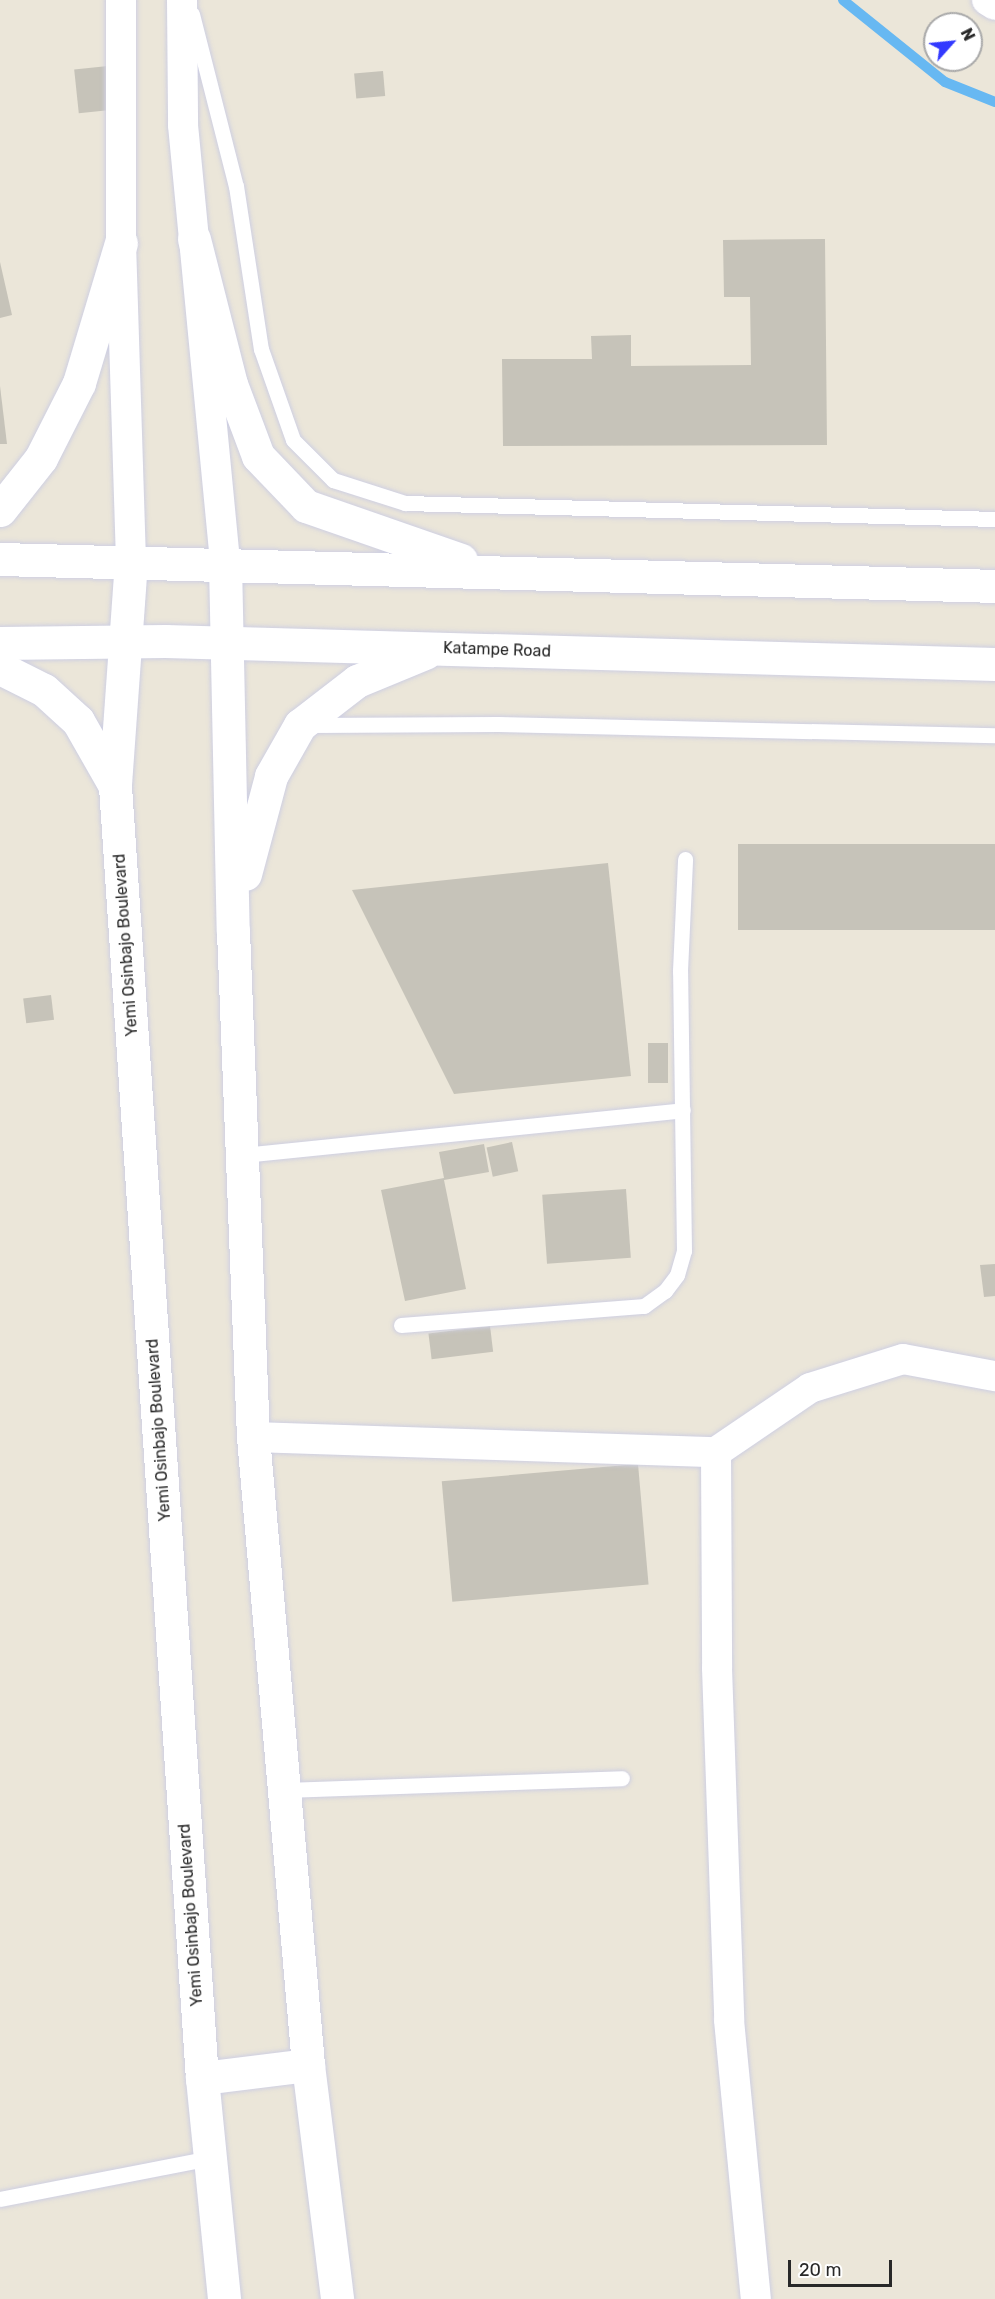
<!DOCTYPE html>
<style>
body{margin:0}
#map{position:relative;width:995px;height:2299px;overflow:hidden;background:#ebe6d9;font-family:Rubik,sans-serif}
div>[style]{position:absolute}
.stream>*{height:10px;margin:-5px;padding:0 5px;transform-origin:5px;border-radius:5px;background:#67b8f2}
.building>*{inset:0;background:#c6c3b9;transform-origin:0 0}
.roads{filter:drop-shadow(0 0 2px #cecfe2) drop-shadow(0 0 2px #cecfe2)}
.service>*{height:15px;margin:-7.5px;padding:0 7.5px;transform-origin:7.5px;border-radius:7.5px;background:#fff}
.minor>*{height:30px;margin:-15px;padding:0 15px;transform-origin:15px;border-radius:15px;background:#fff}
.secondary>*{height:33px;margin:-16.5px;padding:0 16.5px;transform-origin:16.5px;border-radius:16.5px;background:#fff}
span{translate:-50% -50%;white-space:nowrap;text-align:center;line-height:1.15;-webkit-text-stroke:4.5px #fff;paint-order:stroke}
.street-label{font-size:16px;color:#282828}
.north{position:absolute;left:923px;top:12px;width:60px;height:60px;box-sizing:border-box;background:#fff;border:2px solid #a9a9a9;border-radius:50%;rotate:63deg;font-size:16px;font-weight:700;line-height:24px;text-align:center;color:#282828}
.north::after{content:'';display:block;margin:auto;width:21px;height:27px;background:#3239ff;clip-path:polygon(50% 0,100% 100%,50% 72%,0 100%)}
.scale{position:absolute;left:788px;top:2260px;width:104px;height:27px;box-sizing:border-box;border:3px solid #282828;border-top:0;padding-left:8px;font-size:18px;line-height:21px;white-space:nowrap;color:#282828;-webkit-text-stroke:4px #fff;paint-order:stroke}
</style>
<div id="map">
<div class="stream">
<i style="left:843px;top:0;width:131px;rotate:38.8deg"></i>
<i style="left:945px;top:82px;width:54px;rotate:21.8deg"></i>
</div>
<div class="building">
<i style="left:108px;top:66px;width:44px;height:34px;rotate:84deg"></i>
<i style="left:383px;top:71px;width:25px;height:29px;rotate:85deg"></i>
<i style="clip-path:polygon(825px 239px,827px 445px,503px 446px,502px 359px,592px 359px,591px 336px,631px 335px,631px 366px,751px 365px,750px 297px,724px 297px,723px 240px)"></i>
<i style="clip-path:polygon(0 262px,12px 315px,0 318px)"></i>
<i style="clip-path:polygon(0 386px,7px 444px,0 444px)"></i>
<i style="left:995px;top:844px;width:86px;height:257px;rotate:90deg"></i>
<i style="clip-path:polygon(608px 863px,631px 1076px,454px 1094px,352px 890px)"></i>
<i style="left:51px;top:995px;width:25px;height:28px;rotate:83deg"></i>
<i style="left:648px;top:1043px;width:20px;height:40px"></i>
<i style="left:512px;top:1142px;width:30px;height:26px;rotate:78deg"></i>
<i style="clip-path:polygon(484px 1144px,489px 1172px,444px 1180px,466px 1289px,405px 1301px,381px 1190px,444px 1178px,439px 1152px)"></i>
<i style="left:626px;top:1189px;width:69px;height:84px;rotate:86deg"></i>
<i style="clip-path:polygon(995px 1264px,995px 1296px,984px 1297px,980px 1265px)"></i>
<i style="left:490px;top:1326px;width:26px;height:62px;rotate:83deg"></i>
<i style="left:638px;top:1464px;width:121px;height:197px;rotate:85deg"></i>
</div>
<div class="roads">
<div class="service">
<i style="left:192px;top:14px;width:178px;rotate:75.7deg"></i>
<i style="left:236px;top:186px;width:165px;rotate:81.3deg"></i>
<i style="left:261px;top:349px;width:96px;rotate:70.6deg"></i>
<i style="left:293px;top:440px;width:57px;rotate:45deg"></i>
<i style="left:333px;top:480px;width:76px;rotate:17.7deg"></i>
<i style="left:405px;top:503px;width:590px;rotate:1.55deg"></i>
<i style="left:309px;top:725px;width:189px;rotate:-0.3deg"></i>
<i style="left:498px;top:724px;width:497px;rotate:1.3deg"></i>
<i style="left:243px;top:1155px;width:442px;rotate:-5.8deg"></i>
<i style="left:401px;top:1325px;width:244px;rotate:-4.5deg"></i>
<i style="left:644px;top:1306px;width:26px;rotate:-36deg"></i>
<i style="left:665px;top:1291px;width:20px;rotate:-53deg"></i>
<i style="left:677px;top:1275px;width:25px;rotate:-74deg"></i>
<i style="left:684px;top:1251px;width:280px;rotate:-90.8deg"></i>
<i style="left:680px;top:971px;width:112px;rotate:-87.4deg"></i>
<i style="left:285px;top:1790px;width:337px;rotate:-2deg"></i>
<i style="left:0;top:2199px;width:214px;rotate:-11deg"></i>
</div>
<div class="minor">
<i style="left:121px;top:0;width:243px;rotate:90deg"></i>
<i style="left:121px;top:243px;width:318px;rotate:88.2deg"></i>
<i style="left:182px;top:0;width:125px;rotate:89.5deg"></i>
<i style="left:183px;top:125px;width:440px;rotate:84.5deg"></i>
<i style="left:987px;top:0;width:9px;rotate:32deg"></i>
<i style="left:253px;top:1437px;width:463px;rotate:1.9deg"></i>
<i style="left:716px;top:1452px;width:114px;rotate:-34.2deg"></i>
<i style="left:810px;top:1388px;width:97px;rotate:-17.3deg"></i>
<i style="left:903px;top:1359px;width:94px;rotate:10.5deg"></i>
<i style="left:716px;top:1452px;width:216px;rotate:89.7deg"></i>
<i style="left:717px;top:1668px;width:352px;rotate:88deg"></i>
<i style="left:729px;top:2020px;width:280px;rotate:84.5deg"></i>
</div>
<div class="secondary">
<i style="left:194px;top:239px;width:150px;rotate:75.7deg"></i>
<i style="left:231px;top:384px;width:77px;rotate:69.4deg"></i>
<i style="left:258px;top:456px;width:69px;rotate:46.2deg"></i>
<i style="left:306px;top:506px;width:164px;rotate:19.2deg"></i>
<i style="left:0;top:510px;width:66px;rotate:-51.7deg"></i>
<i style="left:41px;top:458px;width:84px;rotate:-63.1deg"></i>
<i style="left:79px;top:383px;width:146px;rotate:-73.3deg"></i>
<i style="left:0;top:559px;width:995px;rotate:1.55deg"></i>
<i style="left:131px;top:561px;width:226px;rotate:94.1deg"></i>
<i style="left:115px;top:786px;width:1295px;rotate:86.15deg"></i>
<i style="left:202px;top:2078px;width:222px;rotate:84.3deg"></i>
<i style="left:225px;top:563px;width:368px;rotate:88.8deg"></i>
<i style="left:233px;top:931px;width:506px;rotate:87.74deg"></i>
<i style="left:253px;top:1437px;width:630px;rotate:84.99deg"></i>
<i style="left:308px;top:2065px;width:236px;rotate:82.9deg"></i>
<i style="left:0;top:643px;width:165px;rotate:-0.7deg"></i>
<i style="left:165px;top:641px;width:830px;rotate:1.59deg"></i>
<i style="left:0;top:668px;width:49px;rotate:26.6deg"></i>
<i style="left:44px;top:690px;width:46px;rotate:42.4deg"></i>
<i style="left:78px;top:721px;width:75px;rotate:60.4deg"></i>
<i style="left:245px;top:874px;width:101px;rotate:-75.1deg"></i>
<i style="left:271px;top:776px;width:59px;rotate:-60.4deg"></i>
<i style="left:300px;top:725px;width:72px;rotate:-37.7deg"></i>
<i style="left:357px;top:681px;width:74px;rotate:-22.4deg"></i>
<i style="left:202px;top:2078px;width:107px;rotate:-7deg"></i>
</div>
</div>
<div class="street-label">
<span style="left:497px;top:650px;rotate:2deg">Katampe Road</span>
<span style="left:126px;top:945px;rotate:-94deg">Yemi Osinbajo Boulevard</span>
<span style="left:159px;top:1430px;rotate:-94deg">Yemi Osinbajo Boulevard</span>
<span style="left:191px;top:1915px;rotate:-94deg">Yemi Osinbajo Boulevard</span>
</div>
<div class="north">N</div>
<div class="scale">20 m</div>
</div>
